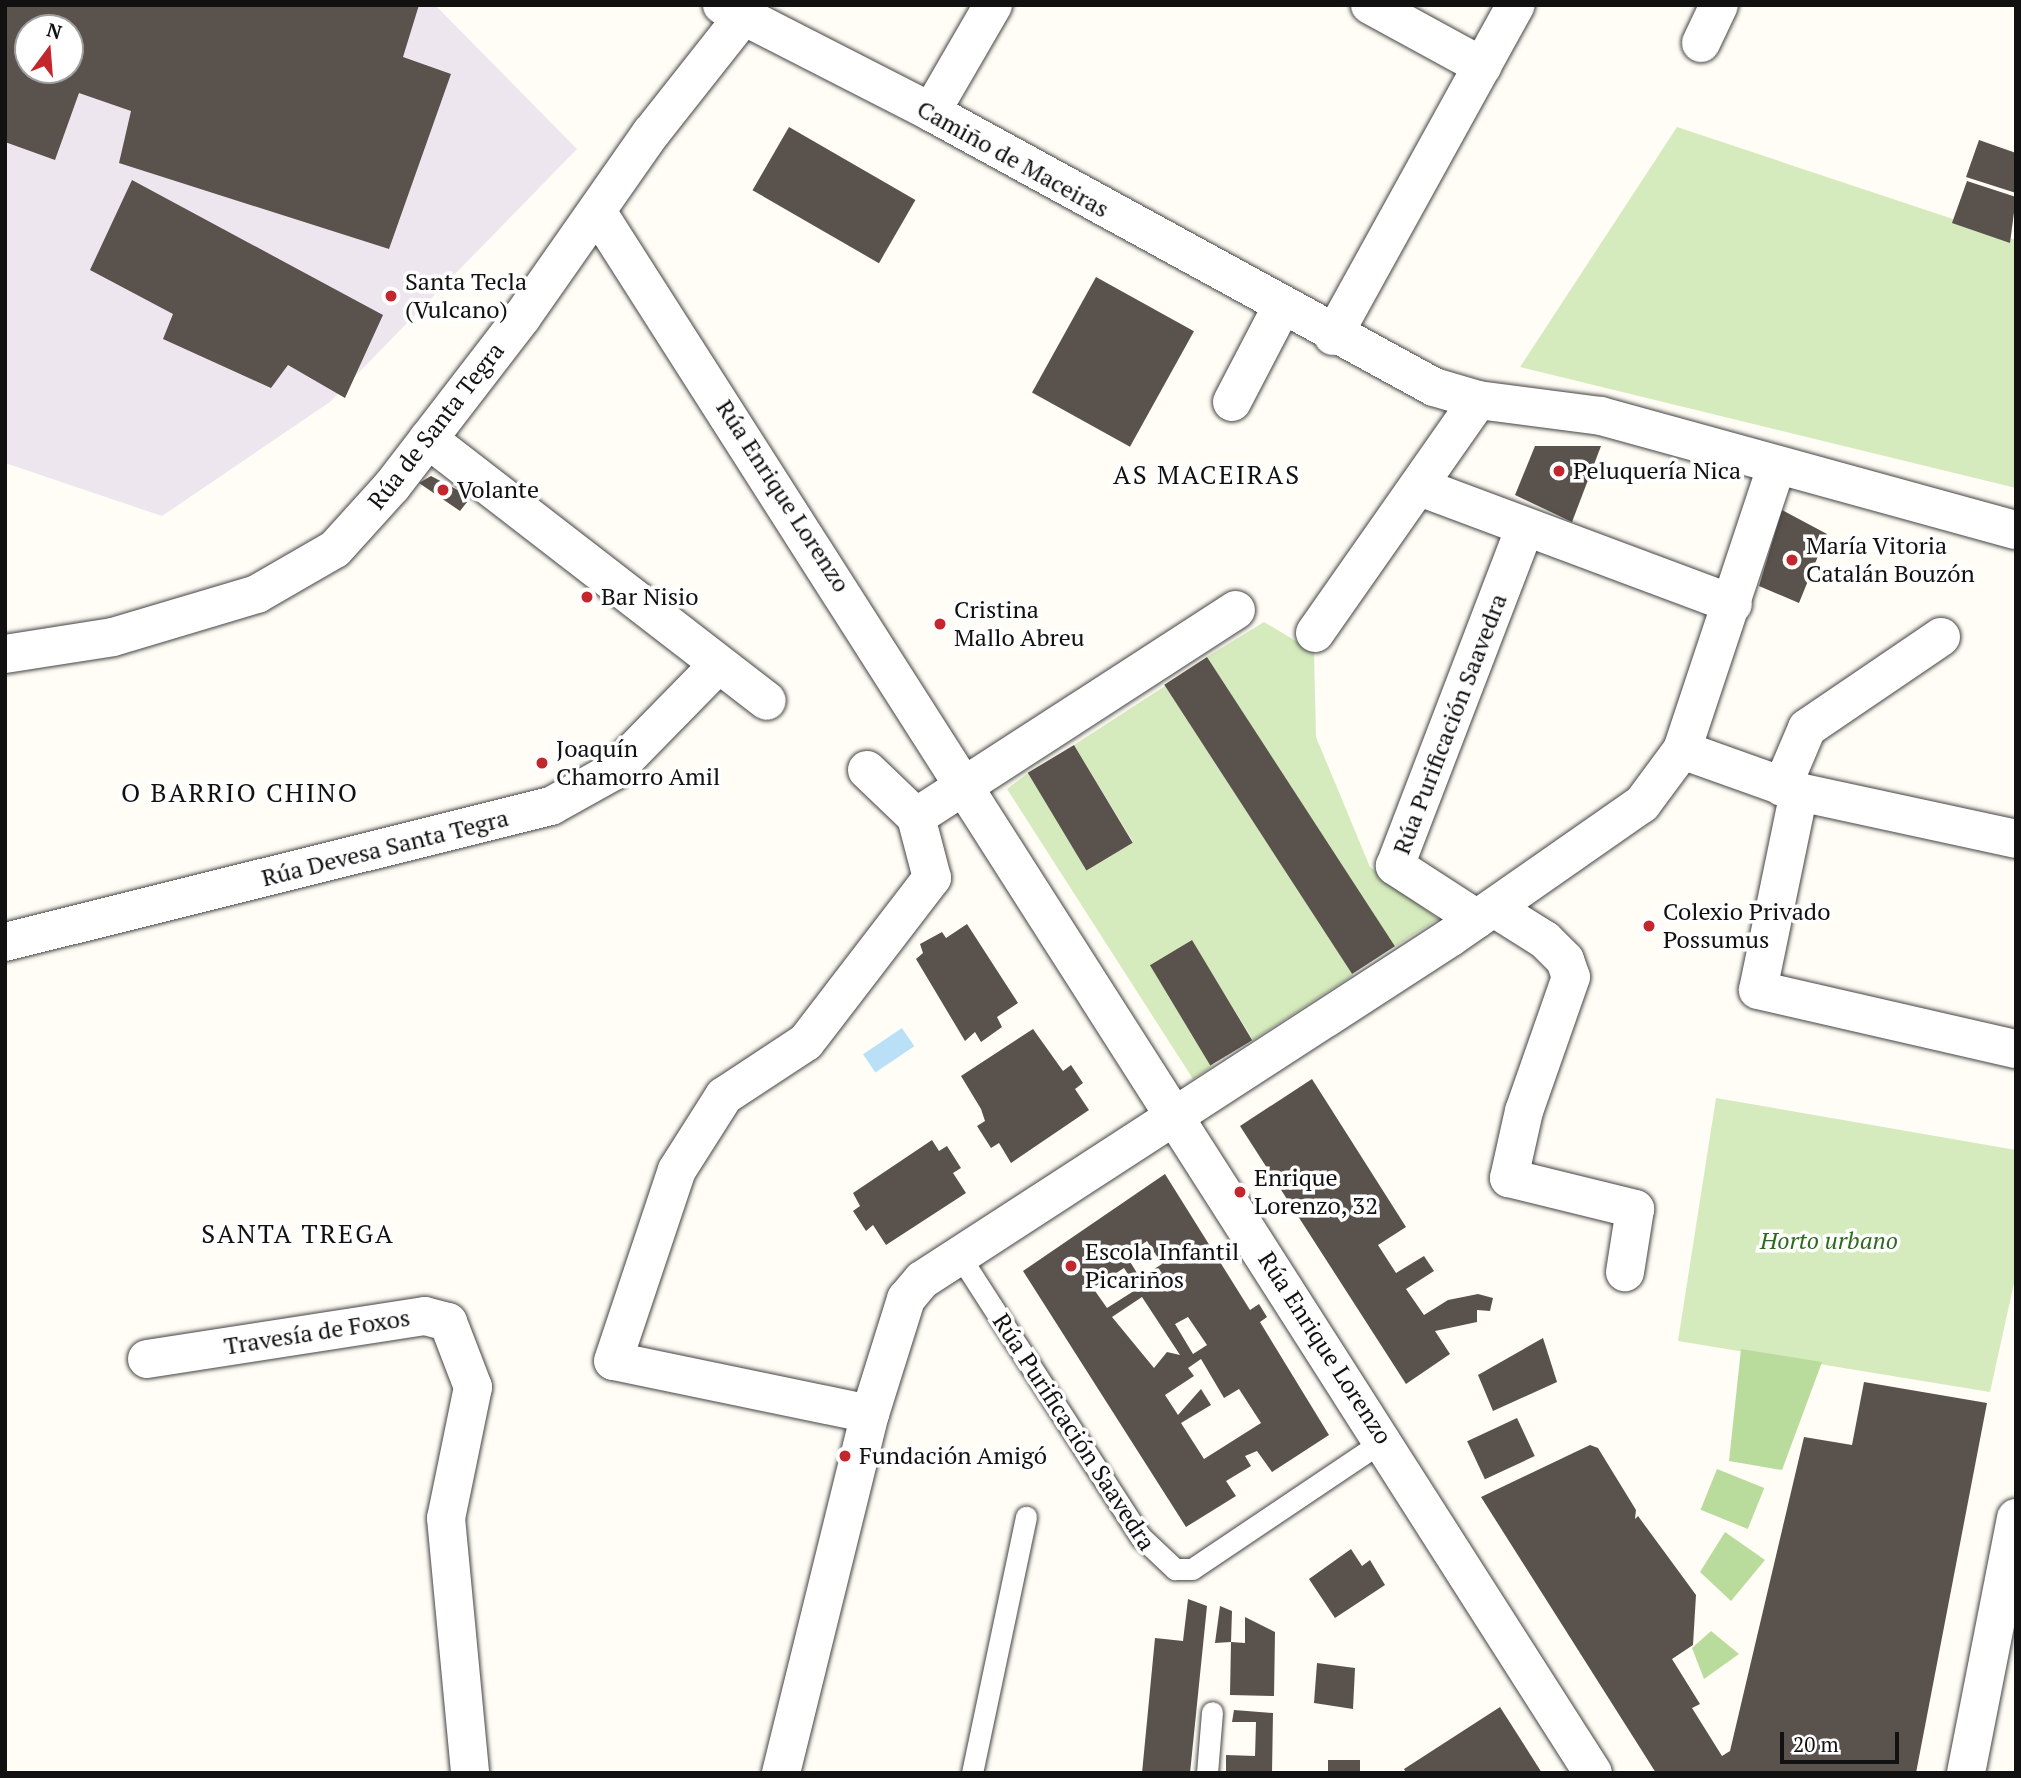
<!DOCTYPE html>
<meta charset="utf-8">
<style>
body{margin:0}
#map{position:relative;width:2021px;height:1778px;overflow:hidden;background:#fffdf5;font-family:"PT Serif",serif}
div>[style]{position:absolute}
.industrial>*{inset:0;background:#eee6ef}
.green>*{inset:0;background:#d5ebbd}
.forest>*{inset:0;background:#b9dc9c;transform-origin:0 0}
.water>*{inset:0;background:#b9e0f7;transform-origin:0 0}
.building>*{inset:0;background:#5a524d;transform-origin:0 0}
.roads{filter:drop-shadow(0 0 2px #444) drop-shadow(0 0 2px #444)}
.service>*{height:21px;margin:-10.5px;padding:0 10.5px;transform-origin:10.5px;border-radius:10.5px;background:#fff}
.minor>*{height:38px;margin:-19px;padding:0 19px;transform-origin:19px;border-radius:19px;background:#fff}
.dots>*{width:19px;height:19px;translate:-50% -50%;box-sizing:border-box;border:4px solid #fff;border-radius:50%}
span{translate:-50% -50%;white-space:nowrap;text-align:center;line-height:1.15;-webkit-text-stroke:7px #fff;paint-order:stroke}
.street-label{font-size:24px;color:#111}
.poi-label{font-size:24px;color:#111}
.left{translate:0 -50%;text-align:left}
.park-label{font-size:24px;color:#2f6b1f;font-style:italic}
.neighbourhood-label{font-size:26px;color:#111;letter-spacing:2px}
.frame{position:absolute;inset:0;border:7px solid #111;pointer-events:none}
.north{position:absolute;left:14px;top:14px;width:70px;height:70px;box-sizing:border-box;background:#fff;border:2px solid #a0a0a0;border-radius:50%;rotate:16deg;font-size:19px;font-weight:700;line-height:28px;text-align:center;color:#111}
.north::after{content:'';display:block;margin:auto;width:24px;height:32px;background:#c4262e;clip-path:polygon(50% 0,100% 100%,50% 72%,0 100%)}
.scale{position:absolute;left:1780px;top:1732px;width:119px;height:32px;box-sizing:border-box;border:4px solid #111;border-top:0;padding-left:9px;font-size:21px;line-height:24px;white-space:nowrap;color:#111;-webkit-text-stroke:5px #fff;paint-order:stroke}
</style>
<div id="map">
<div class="industrial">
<i style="clip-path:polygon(evenodd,5px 5px,435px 5px,577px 149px,330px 402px,162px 516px,5px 463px,5px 5px,28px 28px,70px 28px,70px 70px,28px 70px,28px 28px)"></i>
</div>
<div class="green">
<i style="clip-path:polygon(1677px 127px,2016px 240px,2016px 488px,1520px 367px)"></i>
<i style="clip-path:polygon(1264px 622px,1314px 652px,1316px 737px,1370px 867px,1438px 919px,1394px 947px,1207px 657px)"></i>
<i style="clip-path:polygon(1165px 686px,1353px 975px,1253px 1040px,1191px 940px,1152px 967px,1214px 1065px,1193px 1079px,1007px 789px,1028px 773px,1087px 868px,1133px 842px,1074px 745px)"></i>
<i style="clip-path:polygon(1716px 1098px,2016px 1150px,2016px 1274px,1990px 1392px,1678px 1341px)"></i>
</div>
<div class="forest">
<i style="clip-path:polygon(1741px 1349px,1822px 1362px,1782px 1470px,1729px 1461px)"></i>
<i style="left:1717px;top:1469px;width:51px;height:44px;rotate:22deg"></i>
<i style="clip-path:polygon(1725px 1532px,1765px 1560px,1731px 1601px,1700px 1572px)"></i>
<i style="clip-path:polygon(1711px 1631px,1739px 1654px,1704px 1679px,1692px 1648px)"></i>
</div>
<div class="water">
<i style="left:902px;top:1028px;width:22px;height:47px;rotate:56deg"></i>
</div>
<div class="building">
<i style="clip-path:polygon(evenodd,5px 5px,419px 5px,403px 57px,451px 74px,389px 249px,119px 163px,131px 111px,79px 93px,55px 160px,5px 142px,5px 5px,28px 28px,70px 28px,70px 70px,28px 70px,28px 28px)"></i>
<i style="left:789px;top:127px;width:146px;height:73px;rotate:30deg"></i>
<i style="clip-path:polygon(1979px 140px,2016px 153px,2016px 193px,1966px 177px)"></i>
<i style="clip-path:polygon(132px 180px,383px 315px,345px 398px,288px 365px,271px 388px,163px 339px,173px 314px,90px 270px)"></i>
<i style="clip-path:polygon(1967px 181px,2016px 197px,2010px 243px,1952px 223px)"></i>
<i style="left:1096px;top:277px;width:112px;height:132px;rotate:29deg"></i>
<i style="clip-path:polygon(1535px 446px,1601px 446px,1572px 522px,1515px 495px)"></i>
<i style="clip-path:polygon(431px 476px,471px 497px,460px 511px,419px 483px)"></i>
<i style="clip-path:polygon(1782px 510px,1827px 534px,1799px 603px,1759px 586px)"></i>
<i style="left:1207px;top:657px;width:345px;height:51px;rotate:57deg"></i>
<i style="left:1074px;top:745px;width:114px;height:54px;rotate:59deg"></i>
<i style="clip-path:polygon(967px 924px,1018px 1003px,997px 1017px,1002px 1027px,981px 1042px,975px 1032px,965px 1041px,916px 959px,923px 953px,920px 944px,942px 932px,946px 938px)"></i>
<i style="left:1192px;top:940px;width:117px;height:49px;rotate:59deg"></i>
<i style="clip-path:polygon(1033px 1029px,1063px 1071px,1071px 1065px,1083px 1083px,1075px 1089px,1089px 1110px,1011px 1163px,999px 1143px,991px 1148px,977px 1126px,985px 1121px,981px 1109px,961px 1076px)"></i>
<i style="clip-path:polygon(1312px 1079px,1406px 1227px,1378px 1245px,1396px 1273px,1424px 1256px,1434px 1271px,1406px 1289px,1424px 1315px,1448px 1300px,1478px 1294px,1493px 1298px,1490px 1311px,1477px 1310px,1477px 1322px,1435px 1331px,1450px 1354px,1406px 1384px,1240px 1126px)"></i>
<i style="clip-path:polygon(932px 1140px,939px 1151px,947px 1146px,961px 1168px,953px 1173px,966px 1193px,886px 1245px,873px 1225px,866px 1231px,853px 1211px,860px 1206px,853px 1193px)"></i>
<i style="clip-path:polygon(evenodd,1165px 1174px,1250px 1310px,1259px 1304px,1267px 1317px,1260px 1322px,1329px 1435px,1272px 1472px,1257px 1451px,1245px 1456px,1251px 1466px,1226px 1481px,1236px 1496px,1186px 1527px,1023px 1271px,1165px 1174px,1147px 1241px,1162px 1264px,1140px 1278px,1126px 1255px,1147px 1241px,1165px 1174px,1124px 1268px,1137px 1289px,1107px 1308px,1093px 1288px,1124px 1268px,1165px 1174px,1142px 1297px,1180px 1355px,1167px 1352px,1154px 1368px,1112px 1317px,1142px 1297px,1165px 1174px,1188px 1317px,1207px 1345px,1193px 1354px,1175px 1324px,1188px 1317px,1165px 1174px,1201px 1359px,1224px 1398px,1239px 1389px,1261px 1423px,1204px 1459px,1181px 1423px,1211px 1405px,1201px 1389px,1178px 1415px,1165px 1395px,1194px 1376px,1188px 1368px,1201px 1359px)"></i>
<i style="clip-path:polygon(1543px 1338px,1557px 1382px,1493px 1411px,1478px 1375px)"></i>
<i style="clip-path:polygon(1864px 1382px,1987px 1403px,1916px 1773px,1656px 1773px,1481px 1497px,1590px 1445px,1598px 1448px,1636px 1510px,1635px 1519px,1638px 1516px,1696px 1595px,1693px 1645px,1672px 1659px,1700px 1704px,1692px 1708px,1722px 1756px,1730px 1751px,1804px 1437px,1852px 1445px)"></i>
<i style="left:1517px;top:1418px;width:42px;height:55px;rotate:65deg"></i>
<i style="clip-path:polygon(1351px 1549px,1362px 1566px,1370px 1560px,1385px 1585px,1335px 1618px,1309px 1579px)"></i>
<i style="clip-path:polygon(1188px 1599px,1207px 1606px,1190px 1773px,1142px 1773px,1155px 1638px,1183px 1641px)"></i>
<i style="clip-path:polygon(1220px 1606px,1232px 1611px,1231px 1642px,1215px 1643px)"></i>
<i style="clip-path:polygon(1245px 1617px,1275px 1632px,1274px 1696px,1230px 1695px,1231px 1642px,1245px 1643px)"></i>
<i style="clip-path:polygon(1317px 1663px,1355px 1668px,1353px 1709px,1314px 1703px)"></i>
<i style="clip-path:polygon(1500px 1707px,1542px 1773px,1406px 1773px,1404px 1769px)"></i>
<i style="clip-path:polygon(1234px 1710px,1273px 1713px,1272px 1773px,1226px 1773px,1226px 1755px,1255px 1756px,1256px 1722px,1232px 1722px)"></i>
<i style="left:1328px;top:1760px;width:32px;height:13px"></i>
</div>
<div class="roads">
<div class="service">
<i style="left:959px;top:1255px;width:336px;rotate:57.2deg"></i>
<i style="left:1141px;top:1537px;width:47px;rotate:43.3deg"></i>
<i style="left:1175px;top:1569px;width:17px"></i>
<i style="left:1192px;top:1569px;width:231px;rotate:-33.9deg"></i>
<i style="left:972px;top:1773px;width:262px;rotate:-78.1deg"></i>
<i style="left:1207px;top:1773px;width:61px;rotate:-85.3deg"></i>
</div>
<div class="minor">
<i style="left:722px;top:5px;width:235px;rotate:27.1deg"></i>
<i style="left:931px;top:112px;width:573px;rotate:28.67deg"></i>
<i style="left:1434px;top:387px;width:46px;rotate:16.5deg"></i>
<i style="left:1478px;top:400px;width:124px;rotate:7.4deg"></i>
<i style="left:1601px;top:416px;width:430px;rotate:15.4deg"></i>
<i style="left:1370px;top:5px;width:128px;rotate:28.6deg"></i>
<i style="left:1701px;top:43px;width:42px;rotate:-64.7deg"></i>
<i style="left:931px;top:112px;width:124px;rotate:-59.9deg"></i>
<i style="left:598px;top:213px;width:1850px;rotate:57.47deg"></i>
<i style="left:1333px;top:336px;width:378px;rotate:-61.1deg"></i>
<i style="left:1232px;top:402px;width:106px;rotate:-62.5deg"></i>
<i style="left:428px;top:439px;width:428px;rotate:37.7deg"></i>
<i style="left:1420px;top:487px;width:334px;rotate:20.5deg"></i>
<i style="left:1315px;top:633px;width:284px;rotate:-55deg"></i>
<i style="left:5px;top:654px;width:109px;rotate:-8.9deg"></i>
<i style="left:113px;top:637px;width:150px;rotate:-16.6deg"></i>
<i style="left:257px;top:594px;width:90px;rotate:-30deg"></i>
<i style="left:335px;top:549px;width:85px;rotate:-47.9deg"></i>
<i style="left:392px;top:486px;width:213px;rotate:-52.4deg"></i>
<i style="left:522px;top:317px;width:225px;rotate:-55deg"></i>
<i style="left:651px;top:133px;width:145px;rotate:-51.7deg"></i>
<i style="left:1682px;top:750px;width:124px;rotate:19.7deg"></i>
<i style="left:1799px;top:792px;width:222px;rotate:12.2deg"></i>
<i style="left:867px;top:770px;width:68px;rotate:43.8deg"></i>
<i style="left:1782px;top:787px;width:64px;rotate:-67deg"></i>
<i style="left:1807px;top:728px;width:162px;rotate:-34.2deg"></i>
<i style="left:1799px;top:792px;width:202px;rotate:101.7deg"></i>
<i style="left:1758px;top:990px;width:265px;rotate:12.9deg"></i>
<i style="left:1494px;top:908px;width:60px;rotate:32.1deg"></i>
<i style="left:1545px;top:940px;width:28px;rotate:45deg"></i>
<i style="left:1565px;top:960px;width:18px;rotate:71deg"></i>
<i style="left:1571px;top:977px;width:142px;rotate:109.3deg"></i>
<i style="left:1524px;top:1111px;width:69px;rotate:102.6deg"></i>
<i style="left:1509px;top:1178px;width:130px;rotate:13.8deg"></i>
<i style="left:1635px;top:1209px;width:64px;rotate:99deg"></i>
<i style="left:1477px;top:919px;width:98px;rotate:-147.1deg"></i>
<i style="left:1395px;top:866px;width:360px;rotate:-69deg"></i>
<i style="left:5px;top:942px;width:563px;rotate:-13.99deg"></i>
<i style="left:551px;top:806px;width:72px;rotate:-29.1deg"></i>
<i style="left:614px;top:771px;width:147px;rotate:-45.6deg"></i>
<i style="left:147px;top:1359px;width:281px;rotate:-8.8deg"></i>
<i style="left:425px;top:1316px;width:24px;rotate:15deg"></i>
<i style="left:448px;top:1322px;width:70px;rotate:69deg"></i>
<i style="left:473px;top:1387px;width:134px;rotate:101.6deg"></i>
<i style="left:446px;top:1518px;width:256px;rotate:84.6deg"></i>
<i style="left:870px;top:1414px;width:262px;rotate:-168.3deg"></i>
<i style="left:613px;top:1361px;width:201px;rotate:-71.5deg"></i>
<i style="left:677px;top:1170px;width:88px;rotate:-57.6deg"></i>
<i style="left:724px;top:1096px;width:98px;rotate:-33.4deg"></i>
<i style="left:806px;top:1042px;width:207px;rotate:-52.5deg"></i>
<i style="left:932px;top:878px;width:63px;rotate:-104.7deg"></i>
<i style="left:916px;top:817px;width:381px;rotate:-32.9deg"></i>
<i style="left:781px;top:1773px;width:370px;rotate:-76.1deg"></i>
<i style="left:870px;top:1414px;width:121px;rotate:-72.6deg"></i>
<i style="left:906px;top:1299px;width:25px;rotate:-50deg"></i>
<i style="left:922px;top:1280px;width:630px;rotate:-32.96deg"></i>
<i style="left:1451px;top:937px;width:233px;rotate:-34.9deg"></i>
<i style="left:1642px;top:804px;width:67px;rotate:-53.5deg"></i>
<i style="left:1682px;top:750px;width:300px;rotate:-71.6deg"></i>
<i style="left:1966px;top:1773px;width:260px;rotate:-78.9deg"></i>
</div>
</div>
<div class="dots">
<i style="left:391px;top:296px;background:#c4262e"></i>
<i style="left:1559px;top:471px;background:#c4262e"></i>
<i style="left:443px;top:490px;background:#c4262e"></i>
<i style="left:1792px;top:560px;background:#c4262e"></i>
<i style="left:587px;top:597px;background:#c4262e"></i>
<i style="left:940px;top:624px;background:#c4262e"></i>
<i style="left:542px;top:763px;background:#c4262e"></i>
<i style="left:1649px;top:926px;background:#c4262e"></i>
<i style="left:1240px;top:1192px;background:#c4262e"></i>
<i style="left:1071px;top:1266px;background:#c4262e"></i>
<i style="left:845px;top:1456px;background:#c4262e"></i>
</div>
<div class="street-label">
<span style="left:1013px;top:159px;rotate:29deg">Camiño de Maceiras</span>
<span style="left:436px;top:426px;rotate:-52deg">Rúa de Santa Tegra</span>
<span style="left:783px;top:496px;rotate:57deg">Rúa Enrique Lorenzo</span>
<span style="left:1450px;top:724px;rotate:-69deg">Rúa Purificación Saavedra</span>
<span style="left:385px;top:848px;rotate:-14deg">Rúa Devesa Santa Tegra</span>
<span style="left:317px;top:1332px;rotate:-9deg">Travesía de Foxos</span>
<span style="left:1325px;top:1348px;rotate:57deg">Rúa Enrique Lorenzo</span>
<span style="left:1074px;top:1432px;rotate:57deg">Rúa Purificación Saavedra</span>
</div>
<div class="poi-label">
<span class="left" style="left:405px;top:296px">Santa Tecla<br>(Vulcano)</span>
<span class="left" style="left:1573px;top:471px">Peluquería Nica</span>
<span class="left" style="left:457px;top:490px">Volante</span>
<span class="left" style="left:1806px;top:560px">María Vitoria<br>Catalán Bouzón</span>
<span class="left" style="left:601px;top:597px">Bar Nisio</span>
<span class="left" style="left:954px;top:624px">Cristina<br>Mallo Abreu</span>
<span class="left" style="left:556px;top:763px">Joaquín<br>Chamorro Amil</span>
<span class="left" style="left:1663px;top:926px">Colexio Privado<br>Possumus</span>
<span class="left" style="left:1254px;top:1192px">Enrique<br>Lorenzo, 32</span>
<span class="left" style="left:1085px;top:1266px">Escola Infantil<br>Picariños</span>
<span class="left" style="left:859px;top:1456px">Fundación Amigó</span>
</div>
<div class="park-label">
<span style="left:1829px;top:1241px">Horto urbano</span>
</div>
<div class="neighbourhood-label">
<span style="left:1207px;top:475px">AS MACEIRAS</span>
<span style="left:240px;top:793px">O BARRIO CHINO</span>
<span style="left:298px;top:1234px">SANTA TREGA</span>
</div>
<div class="frame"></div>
<div class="north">N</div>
<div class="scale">20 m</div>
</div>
